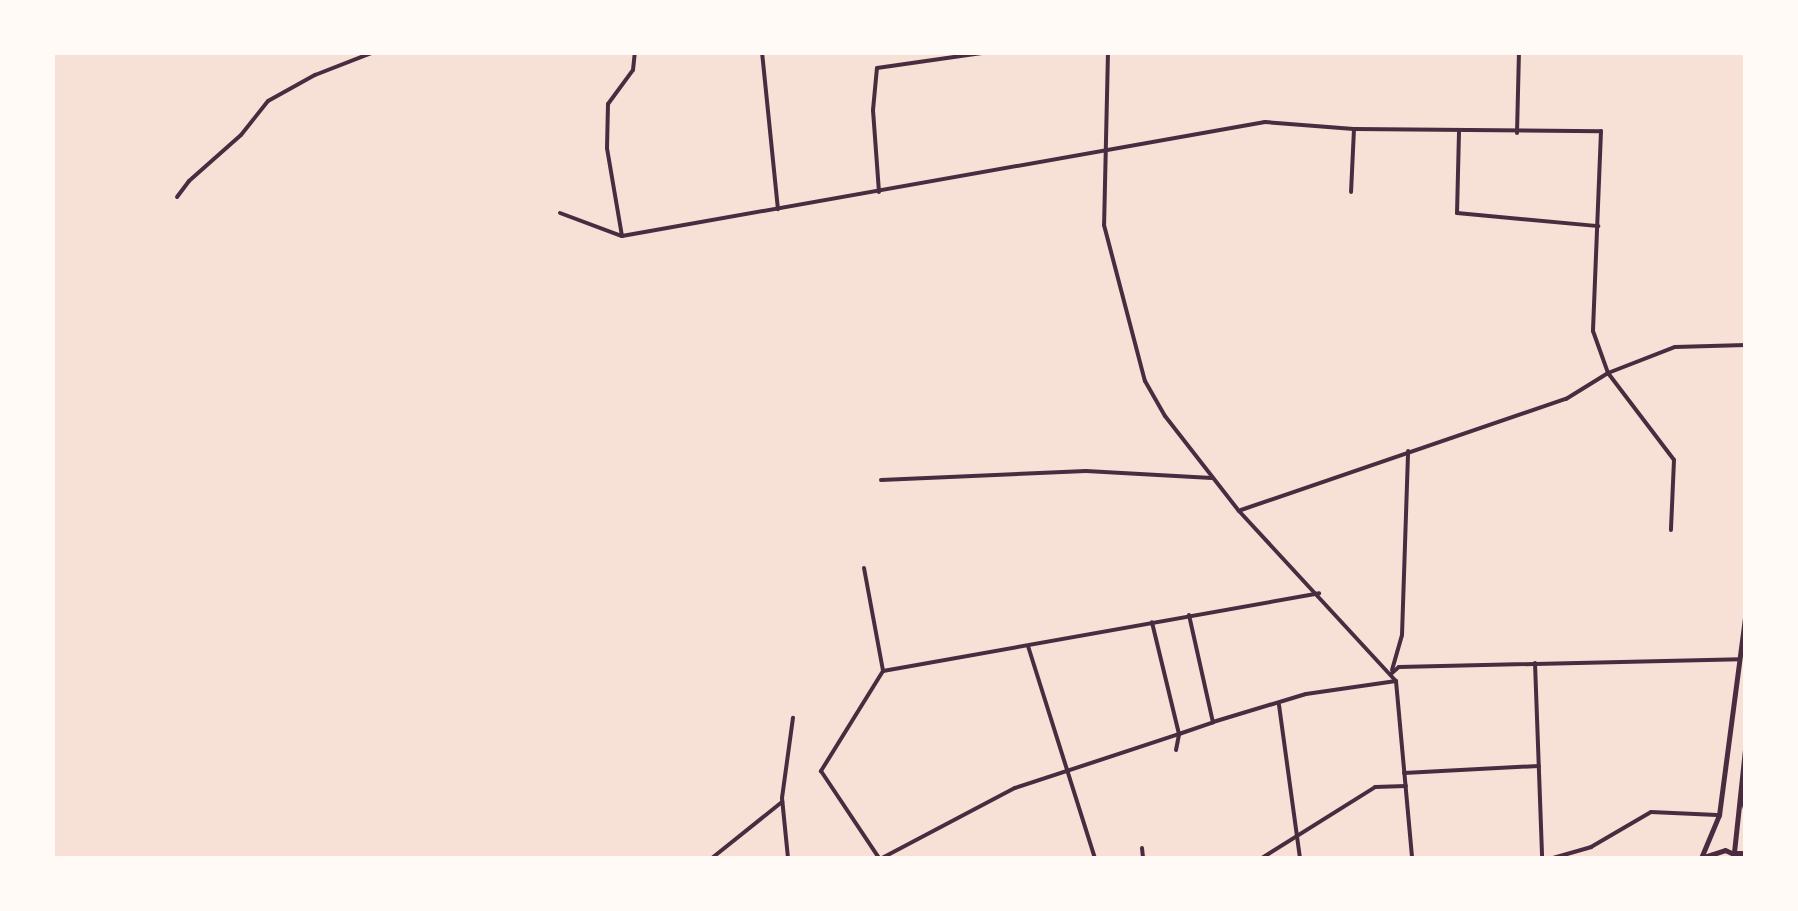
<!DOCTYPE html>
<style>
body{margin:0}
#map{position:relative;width:1798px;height:911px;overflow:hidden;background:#f7e1d7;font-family:"DejaVu Sans",sans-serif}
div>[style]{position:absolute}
.minor>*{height:4px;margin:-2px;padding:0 2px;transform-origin:2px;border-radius:2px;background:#4a2c40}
.tertiary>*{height:5px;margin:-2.5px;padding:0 2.5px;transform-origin:2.5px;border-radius:2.5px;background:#4a2c40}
.secondary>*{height:5px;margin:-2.5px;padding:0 2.5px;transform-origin:2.5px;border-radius:2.5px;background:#4a2c40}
span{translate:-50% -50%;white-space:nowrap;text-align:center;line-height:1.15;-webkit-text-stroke:8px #fffaf5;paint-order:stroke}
.frame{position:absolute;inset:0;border:55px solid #fffaf5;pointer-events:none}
</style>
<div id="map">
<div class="minor">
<i style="left:762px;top:52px;width:158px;rotate:84.2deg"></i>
<i style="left:1108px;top:52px;width:173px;rotate:91.3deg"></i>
<i style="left:1104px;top:225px;width:161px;rotate:75.3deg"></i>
<i style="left:1145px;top:381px;width:40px;rotate:60.3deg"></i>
<i style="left:1165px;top:416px;width:120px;rotate:52.1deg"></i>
<i style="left:1239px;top:511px;width:231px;rotate:47.3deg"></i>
<i style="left:1396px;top:681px;width:178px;rotate:84.8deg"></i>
<i style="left:1354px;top:129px;width:247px;rotate:0.5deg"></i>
<i style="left:1601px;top:131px;width:200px;rotate:92.3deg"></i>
<i style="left:1593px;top:331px;width:45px;rotate:70.3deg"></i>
<i style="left:1608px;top:373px;width:109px;rotate:52.8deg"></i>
<i style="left:1674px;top:460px;width:70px;rotate:92.5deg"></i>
<i style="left:1459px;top:132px;width:81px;rotate:91.4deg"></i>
<i style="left:1457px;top:213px;width:142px;rotate:5.3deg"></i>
<i style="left:1517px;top:133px;width:81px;rotate:-88.6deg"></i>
<i style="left:879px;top:192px;width:82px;rotate:-94.2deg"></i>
<i style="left:873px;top:110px;width:42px;rotate:-84.6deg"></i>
<i style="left:877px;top:68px;width:113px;rotate:-8.1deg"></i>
<i style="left:177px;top:197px;width:20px;rotate:-53deg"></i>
<i style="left:189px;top:181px;width:69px;rotate:-41.5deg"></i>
<i style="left:241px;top:135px;width:43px;rotate:-51.5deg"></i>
<i style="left:268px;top:101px;width:54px;rotate:-29deg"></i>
<i style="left:315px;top:75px;width:63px;rotate:-21.3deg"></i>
<i style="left:560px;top:213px;width:66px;rotate:20.4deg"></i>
<i style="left:622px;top:236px;width:653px;rotate:-10.05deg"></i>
<i style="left:1265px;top:122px;width:89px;rotate:4.5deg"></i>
<i style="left:1354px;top:129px;width:63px;rotate:92.7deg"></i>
<i style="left:622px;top:236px;width:89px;rotate:-99.7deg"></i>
<i style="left:607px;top:148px;width:44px;rotate:-88.7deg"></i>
<i style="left:608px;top:104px;width:42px;rotate:-53.7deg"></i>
<i style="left:633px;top:70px;width:18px;rotate:-84deg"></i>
<i style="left:881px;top:480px;width:205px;rotate:-2.5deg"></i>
<i style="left:1086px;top:471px;width:126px;rotate:3.2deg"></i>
<i style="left:1241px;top:510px;width:343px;rotate:-18.9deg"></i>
<i style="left:1566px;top:399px;width:49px;rotate:-31.8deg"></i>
<i style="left:1608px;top:373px;width:72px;rotate:-21.2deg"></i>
<i style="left:1675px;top:347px;width:71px;rotate:-1.6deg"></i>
<i style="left:864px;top:568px;width:105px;rotate:79.5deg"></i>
<i style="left:883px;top:671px;width:118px;rotate:121.8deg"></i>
<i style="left:821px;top:771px;width:105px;rotate:56.3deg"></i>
<i style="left:1189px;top:615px;width:110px;rotate:77.4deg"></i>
<i style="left:1028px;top:646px;width:222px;rotate:72.5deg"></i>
<i style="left:1535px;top:663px;width:195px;rotate:87.9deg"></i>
<i style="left:1392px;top:670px;width:36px;rotate:-74deg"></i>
<i style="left:1402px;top:635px;width:184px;rotate:-88.1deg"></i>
<i style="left:883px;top:671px;width:443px;rotate:-10.1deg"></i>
<i style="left:1392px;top:673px;width:9px;rotate:-41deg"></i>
<i style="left:1399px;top:667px;width:341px;rotate:-1.3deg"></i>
<i style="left:1279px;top:705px;width:154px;rotate:82.2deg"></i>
<i style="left:1176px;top:750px;width:16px;rotate:-79deg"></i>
<i style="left:1179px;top:734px;width:36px;rotate:-19deg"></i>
<i style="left:1213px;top:722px;width:97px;rotate:-16.8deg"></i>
<i style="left:1306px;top:694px;width:91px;rotate:-8.2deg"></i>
<i style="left:1404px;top:773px;width:135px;rotate:-3deg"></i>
<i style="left:1142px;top:848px;width:10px;rotate:84deg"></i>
<i style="left:712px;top:858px;width:90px;rotate:-38.7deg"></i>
<i style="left:788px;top:858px;width:60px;rotate:-95.7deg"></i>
<i style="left:782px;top:798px;width:81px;rotate:-82.2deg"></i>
<i style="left:882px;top:858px;width:150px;rotate:-27.8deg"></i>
<i style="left:1015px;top:788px;width:173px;rotate:-18.2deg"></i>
<i style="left:1179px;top:734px;width:115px;rotate:-103.6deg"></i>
<i style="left:1262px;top:858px;width:133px;rotate:-32.1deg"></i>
<i style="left:1375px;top:787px;width:31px;rotate:-2deg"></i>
<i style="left:1553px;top:858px;width:40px;rotate:-16deg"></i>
<i style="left:1591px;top:847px;width:69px;rotate:-30.3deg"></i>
<i style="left:1651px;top:812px;width:66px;rotate:2.6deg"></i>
</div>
<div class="tertiary">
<i style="left:1742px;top:796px;width:17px;rotate:77deg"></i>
</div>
<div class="secondary">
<i style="left:1746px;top:740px;width:114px;rotate:96.1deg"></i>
<i style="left:1734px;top:853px;width:12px"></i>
<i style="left:1704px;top:857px;width:22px;rotate:-18deg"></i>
<i style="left:1725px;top:850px;width:19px;rotate:25deg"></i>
<i style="left:1701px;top:858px;width:47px;rotate:-67.3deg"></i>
<i style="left:1719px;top:815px;width:207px;rotate:-82.5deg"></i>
</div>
<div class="frame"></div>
</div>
